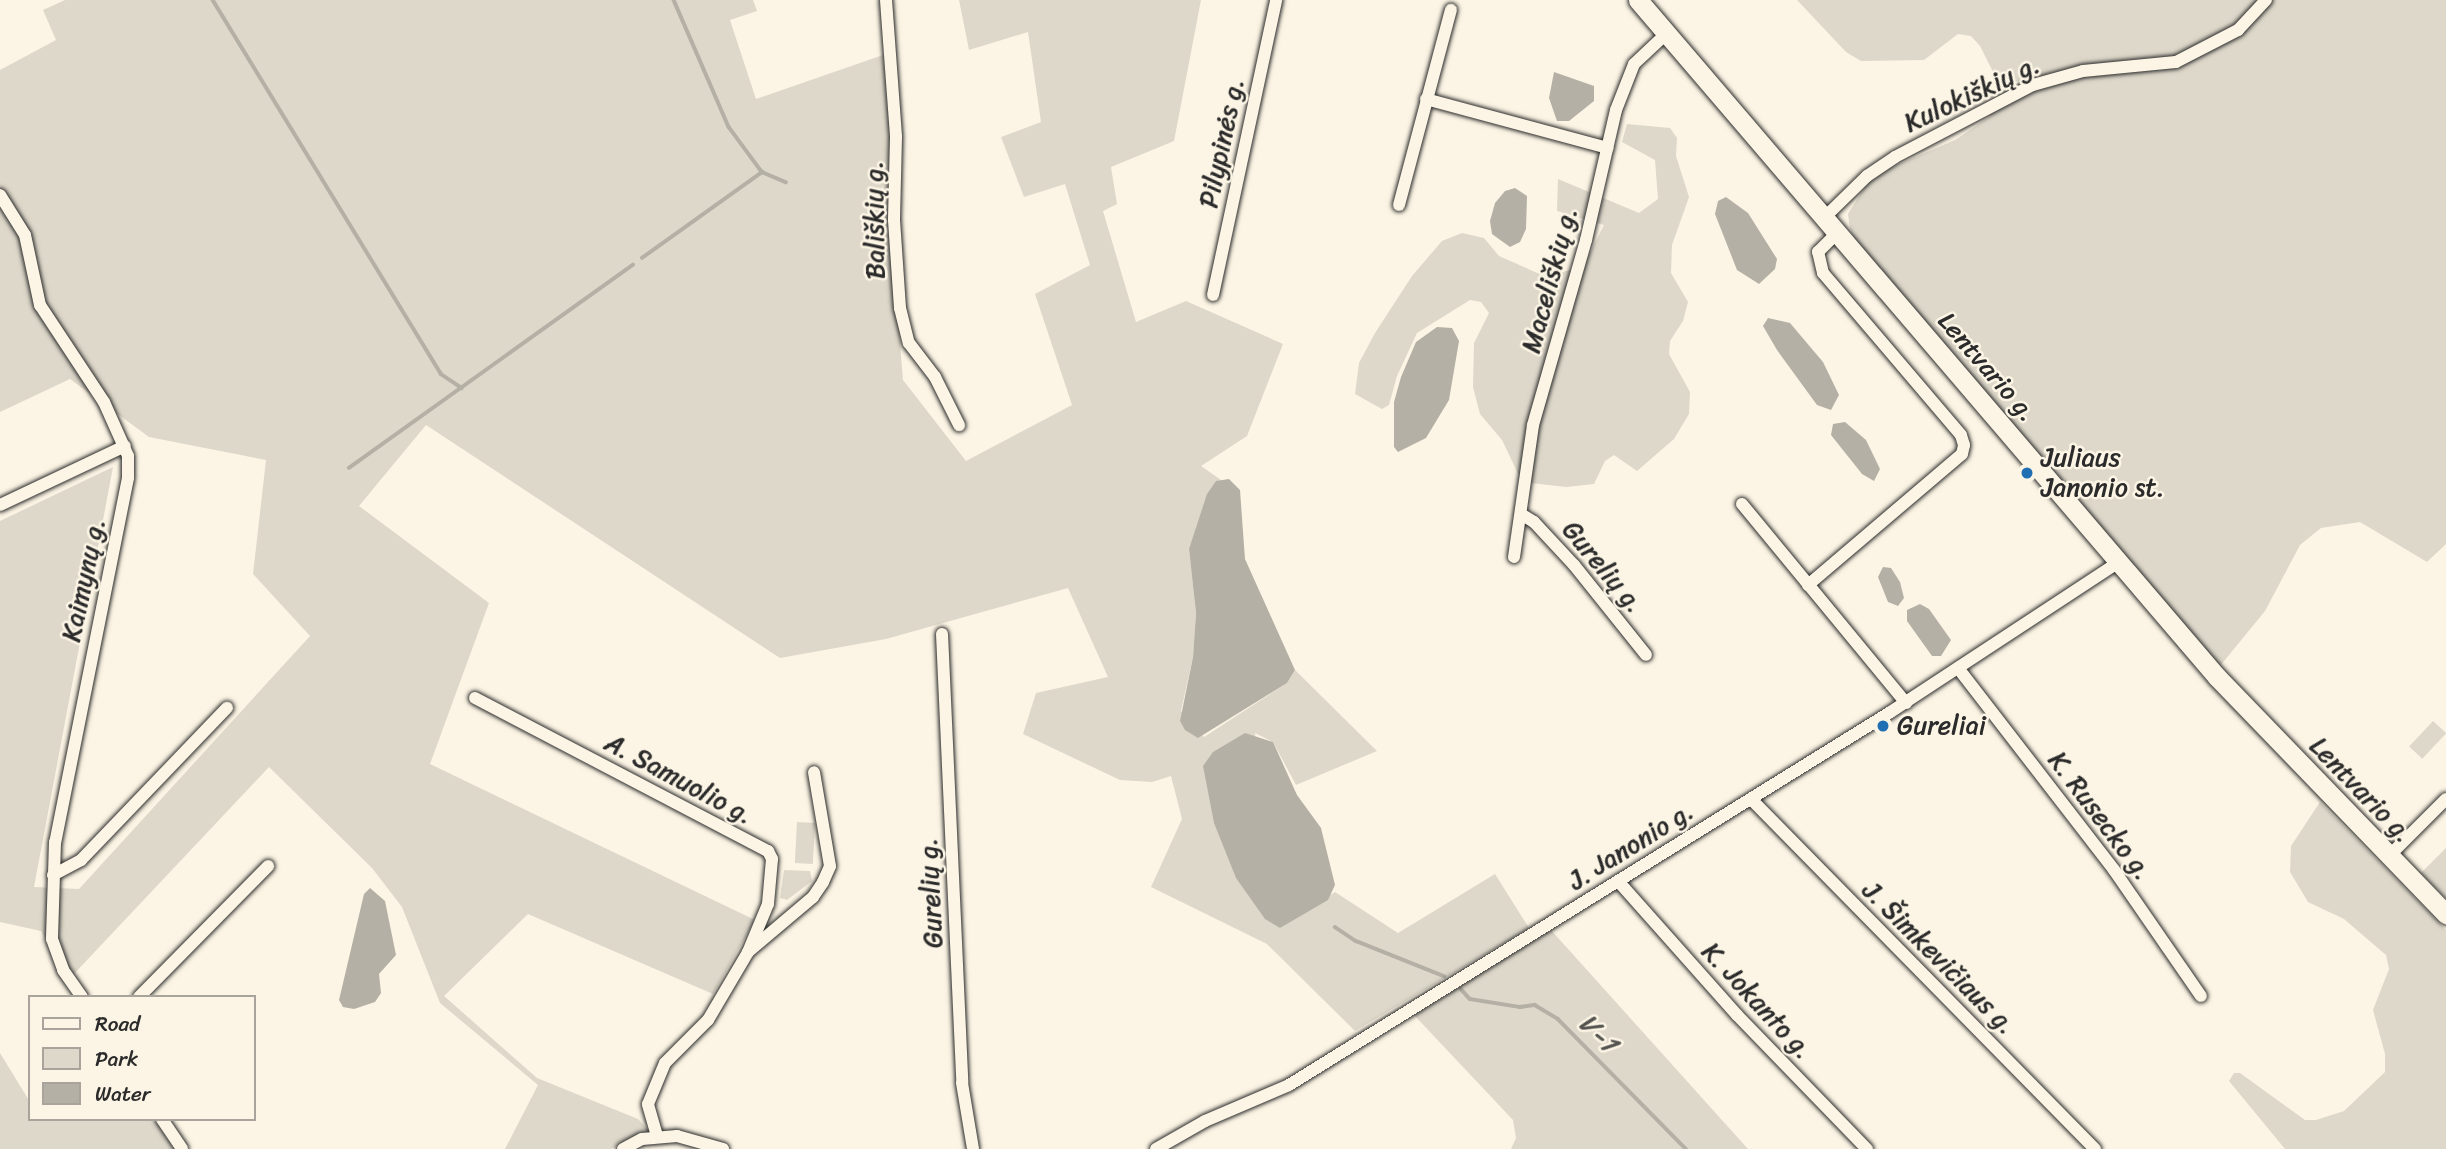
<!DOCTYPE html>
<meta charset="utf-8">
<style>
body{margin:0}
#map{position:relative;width:2446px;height:1149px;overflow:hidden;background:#fcf5e5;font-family:Sriracha,sans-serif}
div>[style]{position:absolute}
.green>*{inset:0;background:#ded8ca;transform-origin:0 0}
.water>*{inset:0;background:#b4b0a5}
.stream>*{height:3.5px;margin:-1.75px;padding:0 1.75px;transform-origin:1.75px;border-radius:1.75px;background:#b4b0a5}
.roads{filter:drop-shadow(0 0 2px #2b2b2b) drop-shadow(0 0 2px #2b2b2b)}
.street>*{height:12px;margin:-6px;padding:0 6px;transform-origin:6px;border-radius:6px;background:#fcf5e5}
.secondary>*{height:19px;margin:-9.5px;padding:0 9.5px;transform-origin:9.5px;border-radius:9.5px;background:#fcf5e5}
.dots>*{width:19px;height:19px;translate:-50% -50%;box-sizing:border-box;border:4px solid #fcf5e5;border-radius:50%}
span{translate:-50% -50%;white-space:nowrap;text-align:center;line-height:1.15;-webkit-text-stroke:5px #fcf5e5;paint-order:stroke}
.street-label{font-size:26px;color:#2b2b2b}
.poi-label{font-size:26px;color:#2b2b2b}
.left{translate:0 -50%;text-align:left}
.water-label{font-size:28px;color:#545350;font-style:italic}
.legend{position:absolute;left:28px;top:995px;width:228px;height:126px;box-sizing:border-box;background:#fcf5e5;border:2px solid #a8a49b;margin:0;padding:9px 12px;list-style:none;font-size:21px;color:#2b2b2b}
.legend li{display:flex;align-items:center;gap:14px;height:35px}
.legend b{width:35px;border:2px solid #a8a49b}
</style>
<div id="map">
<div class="green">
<i style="clip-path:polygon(65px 0,753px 0,757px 11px,730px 20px,756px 99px,883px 55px,892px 145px,890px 222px,903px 380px,966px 461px,1072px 405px,1035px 294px,1090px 265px,1065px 184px,1024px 197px,1001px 137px,1041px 122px,1028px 32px,969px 50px,959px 0,1201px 0,1174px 141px,1111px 167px,1117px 204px,1103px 211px,1136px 322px,1186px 301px,1283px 344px,1247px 436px,1201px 466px,1221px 480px,1189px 549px,1196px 613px,1193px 657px,1181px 711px,1204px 737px,1287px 683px,1295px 670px,1377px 751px,1296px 785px,1273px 742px,1255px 733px,1280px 928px,1335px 892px,1398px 933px,1495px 874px,1529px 928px,1355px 1031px,1267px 944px,1151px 887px,1182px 819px,1171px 776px,1152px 782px,1120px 780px,1023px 734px,1036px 693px,1108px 677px,1068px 588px,886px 639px,780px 658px,426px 425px,359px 506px,489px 603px,430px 764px,755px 920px,713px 994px,528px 914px,444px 996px,537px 1078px,638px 1119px,648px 1130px,611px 1149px,505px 1149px,538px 1085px,440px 1003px,402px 907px,372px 868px,269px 767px,72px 976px,41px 931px,0 922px,0 521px,113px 467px,34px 887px,79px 889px,310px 636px,253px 574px,266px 460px,149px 437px,70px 379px,0 412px,0 70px,56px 40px,43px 10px)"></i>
<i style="clip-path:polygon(1797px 0,2446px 0,2446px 544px,2427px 562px,2360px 522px,2321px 528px,2300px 545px,2265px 611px,2220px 666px,1856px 242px,1850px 229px,1848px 214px,1868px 182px,1883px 171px,1955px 140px,1989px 117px,1999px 95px,1995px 76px,1980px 46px,1971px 36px,1958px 34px,1924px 60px,1861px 61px,1846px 52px)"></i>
<i style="clip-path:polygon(1627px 124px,1670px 128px,1677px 138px,1676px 156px,1689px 197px,1672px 245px,1671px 273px,1688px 302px,1683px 321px,1670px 341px,1669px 354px,1690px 392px,1689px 414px,1674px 439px,1637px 471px,1614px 455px,1605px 461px,1594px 484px,1566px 487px,1522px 482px,1502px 440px,1480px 414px,1473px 387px,1474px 343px,1489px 313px,1481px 302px,1470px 300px,1417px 333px,1397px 376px,1389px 405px,1382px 409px,1355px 394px,1359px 363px,1375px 333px,1412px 276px,1442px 241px,1462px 233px,1484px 238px,1499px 256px,1515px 263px,1537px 273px,1557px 274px,1584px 265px,1604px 225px,1557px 211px,1558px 179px,1639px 213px,1658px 199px,1655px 160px,1622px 142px)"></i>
<i style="left:2433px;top:721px;width:18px;height:35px;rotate:43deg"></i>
<i style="clip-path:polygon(2320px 802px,2446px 930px,2446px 1149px,2285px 1149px,2229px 1081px,2234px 1073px,2240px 1073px,2305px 1120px,2316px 1120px,2344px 1111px,2385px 1072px,2385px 1054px,2373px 1010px,2389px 969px,2386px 955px,2344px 919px,2308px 902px,2290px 872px,2291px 846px)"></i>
<i style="left:797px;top:822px;width:18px;height:41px;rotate:3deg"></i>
<i style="clip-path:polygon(2446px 848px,2446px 898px,2421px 873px)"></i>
<i style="clip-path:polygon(784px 870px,810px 871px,812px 881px,787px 900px,780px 898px)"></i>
<i style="clip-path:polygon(1551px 930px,1748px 1149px,1511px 1149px,1516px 1138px,1513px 1120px,1414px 1015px)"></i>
<i style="clip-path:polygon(0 1053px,30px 1102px,30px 1119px,154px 1119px,174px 1149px,0 1149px)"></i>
</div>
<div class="water">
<i style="clip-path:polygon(1554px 72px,1594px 86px,1594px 101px,1569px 121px,1557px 121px,1549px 98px)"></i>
<i style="clip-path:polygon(1515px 188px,1527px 196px,1526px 229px,1520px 242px,1510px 247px,1492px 234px,1490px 221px,1495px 203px,1505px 191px)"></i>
<i style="clip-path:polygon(1726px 197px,1748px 213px,1777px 259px,1775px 269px,1759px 284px,1737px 270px,1715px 214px,1718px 201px)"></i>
<i style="clip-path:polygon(1768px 318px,1790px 323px,1823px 362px,1839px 395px,1831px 410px,1817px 405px,1777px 350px,1763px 326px)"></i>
<i style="clip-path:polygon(1437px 327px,1452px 328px,1459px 341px,1449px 400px,1426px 438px,1398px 452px,1394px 447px,1394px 402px,1401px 377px,1416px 342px)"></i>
<i style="clip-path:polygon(1845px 422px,1866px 440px,1880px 469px,1874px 481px,1862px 474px,1831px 435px,1833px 424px)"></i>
<i style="clip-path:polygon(1229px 479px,1240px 490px,1245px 559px,1295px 670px,1287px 683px,1198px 738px,1185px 730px,1180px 721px,1193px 657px,1196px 613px,1189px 549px,1207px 494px,1216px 481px)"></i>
<i style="clip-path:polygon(1883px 567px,1891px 568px,1900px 582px,1904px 598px,1898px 606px,1888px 602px,1878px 577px)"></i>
<i style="clip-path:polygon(1920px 604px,1929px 609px,1951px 640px,1941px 656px,1932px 656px,1907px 621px,1907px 610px)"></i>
<i style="clip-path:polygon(1245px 733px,1273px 742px,1297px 795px,1321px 828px,1335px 885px,1328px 900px,1280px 928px,1265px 919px,1236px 878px,1214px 823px,1203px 766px,1213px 752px)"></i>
<i style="clip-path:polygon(370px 888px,385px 901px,396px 955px,379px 974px,381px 993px,375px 1002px,354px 1009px,343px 1007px,339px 1000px,364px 894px)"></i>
</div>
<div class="stream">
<i style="left:213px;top:0;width:438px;rotate:58.6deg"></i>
<i style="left:441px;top:374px;width:25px;rotate:34deg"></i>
<i style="left:674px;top:0;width:138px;rotate:66.6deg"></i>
<i style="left:729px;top:127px;width:56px;rotate:53.7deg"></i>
<i style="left:762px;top:172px;width:26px;rotate:23deg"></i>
<i style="left:642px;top:258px;width:148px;rotate:-35.6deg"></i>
<i style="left:349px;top:468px;width:349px;rotate:-35.6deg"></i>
<i style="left:1335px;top:927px;width:25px;rotate:34deg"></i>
<i style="left:1356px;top:941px;width:95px;rotate:21.7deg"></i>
<i style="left:1461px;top:989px;width:13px;rotate:48deg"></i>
<i style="left:1470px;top:999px;width:51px;rotate:9.1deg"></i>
<i style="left:1520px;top:1007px;width:15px;rotate:-8deg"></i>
<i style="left:1535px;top:1005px;width:27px;rotate:31deg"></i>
<i style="left:1558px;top:1019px;width:182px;rotate:45.4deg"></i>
</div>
<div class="roads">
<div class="street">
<i style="left:886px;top:0;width:137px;rotate:85.8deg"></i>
<i style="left:896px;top:137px;width:83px;rotate:91.4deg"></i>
<i style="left:894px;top:220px;width:88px;rotate:86.1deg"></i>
<i style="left:900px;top:308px;width:36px;rotate:76deg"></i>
<i style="left:909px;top:343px;width:43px;rotate:52.6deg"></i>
<i style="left:935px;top:377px;width:54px;rotate:63.4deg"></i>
<i style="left:1426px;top:99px;width:188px;rotate:15.1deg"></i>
<i style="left:0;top:195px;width:47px;rotate:58deg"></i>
<i style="left:25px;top:235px;width:72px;rotate:77.9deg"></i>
<i style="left:40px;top:305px;width:116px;rotate:56.6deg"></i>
<i style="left:104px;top:402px;width:59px;rotate:66deg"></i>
<i style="left:128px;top:456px;width:22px;rotate:90deg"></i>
<i style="left:128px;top:478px;width:371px;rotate:101.3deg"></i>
<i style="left:55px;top:842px;width:97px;rotate:91.8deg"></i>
<i style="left:52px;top:939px;width:33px;rotate:70deg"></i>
<i style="left:63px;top:970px;width:33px;rotate:55deg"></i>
<i style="left:1399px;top:205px;width:202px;rotate:-75.1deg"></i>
<i style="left:1825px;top:217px;width:59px;rotate:-44.3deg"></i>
<i style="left:1867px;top:176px;width:34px;rotate:-34deg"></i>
<i style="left:1895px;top:157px;width:156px;rotate:-27.6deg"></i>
<i style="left:2033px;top:85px;width:52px;rotate:-15.6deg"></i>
<i style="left:2083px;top:71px;width:93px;rotate:-5.5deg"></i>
<i style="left:2176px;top:62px;width:70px;rotate:-27.3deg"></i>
<i style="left:2238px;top:30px;width:41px;rotate:-47deg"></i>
<i style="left:1213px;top:295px;width:302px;rotate:-77.9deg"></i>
<i style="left:1742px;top:504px;width:258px;rotate:50.5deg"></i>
<i style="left:0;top:505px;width:138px;rotate:-25.3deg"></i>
<i style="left:1521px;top:514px;width:15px;rotate:32deg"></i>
<i style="left:1534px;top:522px;width:59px;rotate:47.1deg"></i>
<i style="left:1574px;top:565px;width:115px;rotate:51.3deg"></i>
<i style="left:1514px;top:557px;width:133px;rotate:-81.8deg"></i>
<i style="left:1533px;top:425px;width:192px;rotate:-74deg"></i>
<i style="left:1586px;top:240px;width:133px;rotate:-77deg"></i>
<i style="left:1616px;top:110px;width:49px;rotate:-68.6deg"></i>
<i style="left:1634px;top:64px;width:47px;rotate:-43.3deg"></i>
<i style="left:1808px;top:585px;width:202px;rotate:-40.4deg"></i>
<i style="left:1962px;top:454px;width:9px;rotate:-77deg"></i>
<i style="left:1964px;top:445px;width:10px;rotate:-107deg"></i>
<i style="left:1961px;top:435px;width:213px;rotate:-130.4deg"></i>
<i style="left:1823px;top:273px;width:22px;rotate:-103deg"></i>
<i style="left:1818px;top:252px;width:28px;rotate:-45deg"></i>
<i style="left:942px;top:634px;width:449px;rotate:87.4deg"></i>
<i style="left:962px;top:1083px;width:67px;rotate:80.5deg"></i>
<i style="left:1958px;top:668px;width:255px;rotate:52.3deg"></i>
<i style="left:2114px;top:870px;width:153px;rotate:55.4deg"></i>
<i style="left:475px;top:698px;width:331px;rotate:27.6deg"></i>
<i style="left:768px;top:851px;width:9px;rotate:63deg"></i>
<i style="left:772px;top:859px;width:45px;rotate:95.1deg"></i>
<i style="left:768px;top:904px;width:52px;rotate:112.6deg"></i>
<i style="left:1751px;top:799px;width:491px;rotate:45.5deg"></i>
<i style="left:2388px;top:857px;width:82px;rotate:-45deg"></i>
<i style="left:53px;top:875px;width:32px;rotate:-28deg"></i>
<i style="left:81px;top:860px;width:211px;rotate:-46.2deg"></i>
<i style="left:1618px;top:881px;width:179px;rotate:48.4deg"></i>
<i style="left:1737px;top:1015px;width:187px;rotate:45.9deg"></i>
<i style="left:139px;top:997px;width:184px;rotate:-45.4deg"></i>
<i style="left:162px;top:1119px;width:36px;rotate:56deg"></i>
<i style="left:657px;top:1136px;width:33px;rotate:-106deg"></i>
<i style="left:648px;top:1104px;width:44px;rotate:-67.5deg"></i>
<i style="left:665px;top:1063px;width:61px;rotate:-45deg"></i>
<i style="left:708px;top:1020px;width:79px;rotate:-59.5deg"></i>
<i style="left:748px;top:952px;width:85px;rotate:-40.2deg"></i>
<i style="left:813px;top:897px;width:18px;rotate:-56deg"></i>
<i style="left:823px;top:882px;width:17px;rotate:-66deg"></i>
<i style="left:830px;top:866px;width:95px;rotate:-99.7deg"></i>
<i style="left:623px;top:1149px;width:21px;rotate:-28deg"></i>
<i style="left:642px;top:1139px;width:35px;rotate:-5deg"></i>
<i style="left:677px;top:1136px;width:48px;rotate:15.8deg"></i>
<i style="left:1156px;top:1149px;width:56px;rotate:-29.7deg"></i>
<i style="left:1205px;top:1121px;width:91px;rotate:-23.2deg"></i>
<i style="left:1289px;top:1085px;width:706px;rotate:-31.8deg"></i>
<i style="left:1889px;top:713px;width:275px;rotate:-33.3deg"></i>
</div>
<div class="secondary">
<i style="left:1638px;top:0;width:891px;rotate:49.46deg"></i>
<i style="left:2217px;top:677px;width:330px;rotate:46deg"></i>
</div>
</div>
<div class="dots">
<i style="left:2027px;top:473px;background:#1f6fb2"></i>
<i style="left:1883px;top:726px;background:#1f6fb2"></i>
</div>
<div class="street-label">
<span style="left:1972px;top:94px;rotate:-25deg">Kulokiškių g.</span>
<span style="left:1222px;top:143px;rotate:-78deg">Pilypinės g.</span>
<span style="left:875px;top:220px;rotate:-91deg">Bališkių g.</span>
<span style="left:1550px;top:280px;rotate:-75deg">Maceliškių g.</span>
<span style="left:1987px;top:367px;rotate:49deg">Lentvario g.</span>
<span style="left:1603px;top:567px;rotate:50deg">Gurelių g.</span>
<span style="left:84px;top:580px;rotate:-78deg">Kaimynų g.</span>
<span style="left:679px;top:779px;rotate:28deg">A. Samuolio g.</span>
<span style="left:2361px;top:790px;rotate:46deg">Lentvario g.</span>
<span style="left:2100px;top:816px;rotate:53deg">K. Rusecko g.</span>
<span style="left:1631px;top:846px;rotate:-32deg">J. Janonio g.</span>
<span style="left:931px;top:893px;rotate:-93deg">Gurelių g.</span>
<span style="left:1939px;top:958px;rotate:45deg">J. Šimkevičiaus g.</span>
<span style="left:1757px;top:1001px;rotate:47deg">K. Jokanto g.</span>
</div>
<div class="poi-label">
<span class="left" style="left:2041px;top:473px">Juliaus<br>Janonio st.</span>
<span class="left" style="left:1897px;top:726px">Gureliai</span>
</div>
<div class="water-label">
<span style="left:1598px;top:1033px;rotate:45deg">V-1</span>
</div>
<ul class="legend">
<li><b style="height:9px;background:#fcf5e5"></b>Road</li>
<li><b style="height:19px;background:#ded8ca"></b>Park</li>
<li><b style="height:19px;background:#b4b0a5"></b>Water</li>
</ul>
</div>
